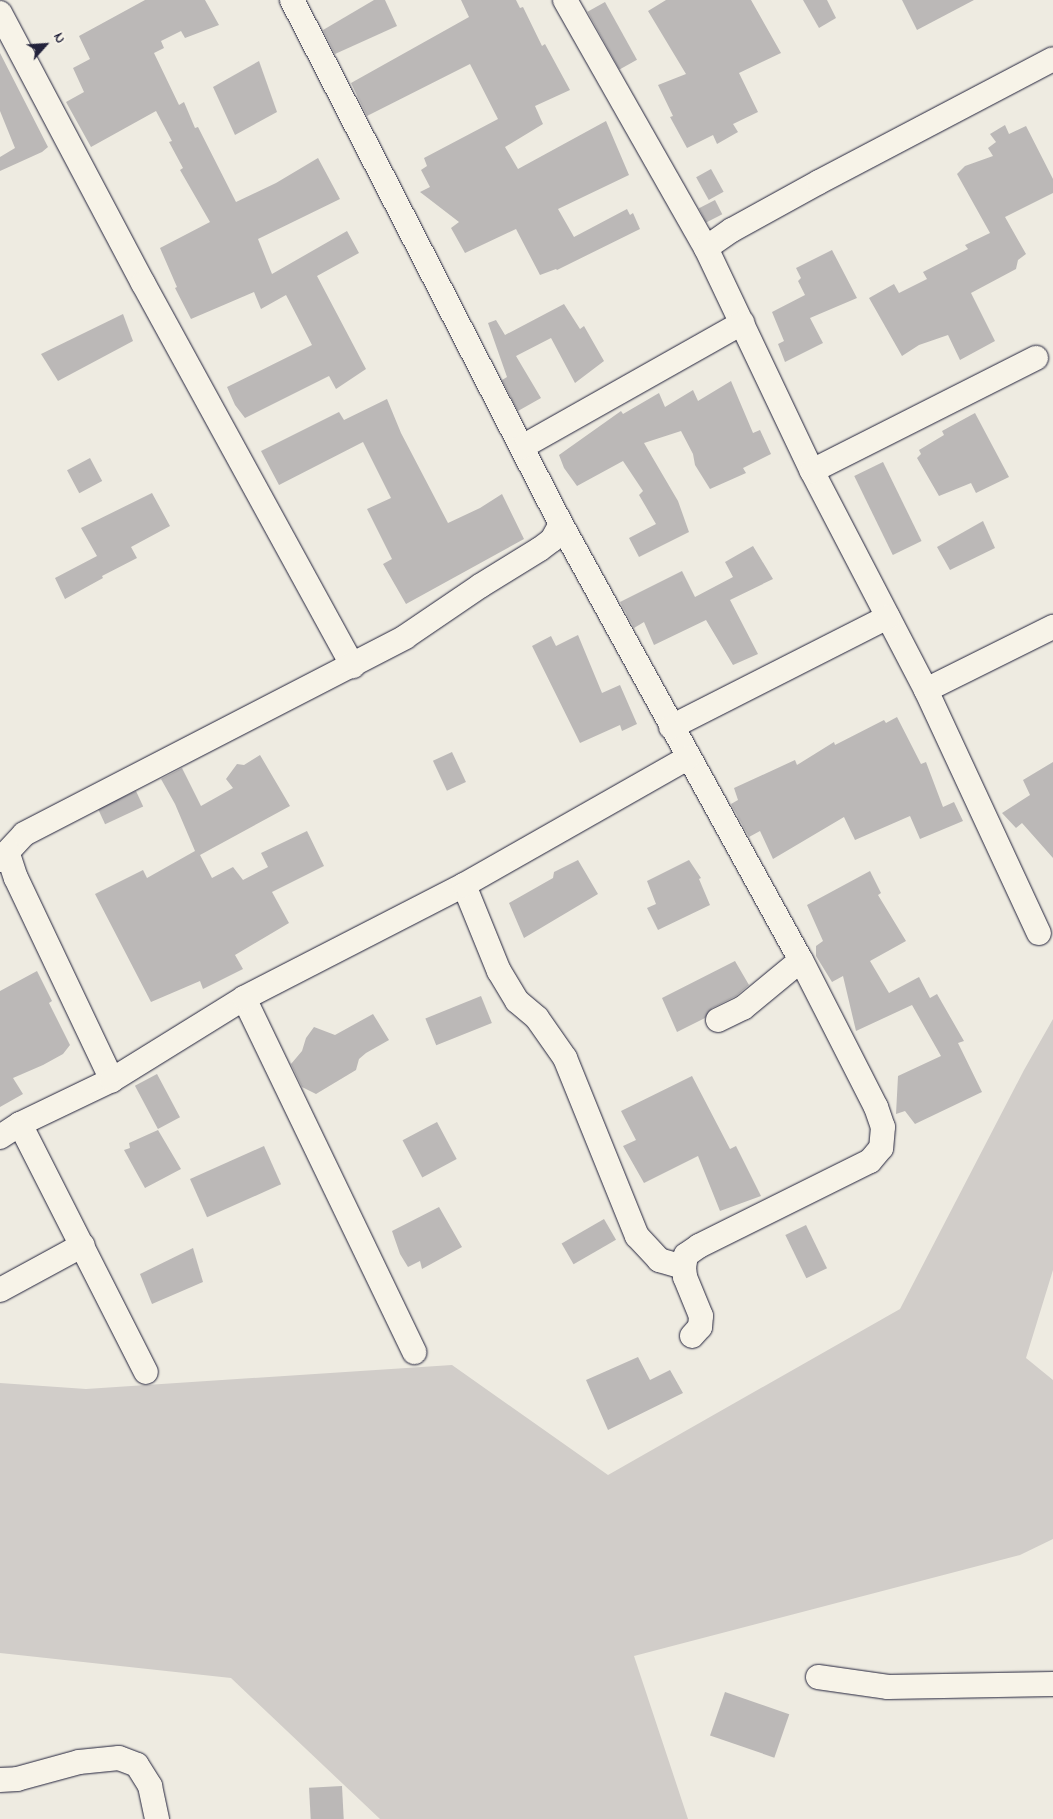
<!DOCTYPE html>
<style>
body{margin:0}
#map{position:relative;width:1053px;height:1819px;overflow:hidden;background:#eeebe1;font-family:"Indie Flower",sans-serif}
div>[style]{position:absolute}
.green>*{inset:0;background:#d1cdc9}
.building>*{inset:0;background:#bbb8b7;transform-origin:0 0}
.roads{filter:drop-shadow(0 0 1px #22223b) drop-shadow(0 0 1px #22223b)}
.minor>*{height:24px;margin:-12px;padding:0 12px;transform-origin:12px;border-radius:12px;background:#f7f3e8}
span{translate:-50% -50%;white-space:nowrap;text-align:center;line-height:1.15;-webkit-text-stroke:5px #f7f3e8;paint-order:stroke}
.north{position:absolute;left:20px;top:20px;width:50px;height:50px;-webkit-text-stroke:4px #f7f3e8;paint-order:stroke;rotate:64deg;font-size:14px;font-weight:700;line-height:20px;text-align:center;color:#22223b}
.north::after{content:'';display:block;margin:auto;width:18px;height:22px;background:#22223b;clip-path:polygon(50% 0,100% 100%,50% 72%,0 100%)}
</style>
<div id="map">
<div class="green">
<i style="clip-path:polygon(1053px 1019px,1053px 1270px,1026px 1358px,1053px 1380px,1053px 1539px,1020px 1555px,634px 1656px,688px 1819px,380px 1819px,231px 1678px,0 1653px,0 1383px,86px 1389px,452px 1365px,608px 1475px,900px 1309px,1024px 1070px)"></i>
</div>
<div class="building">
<i style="clip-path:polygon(145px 0,205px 0,219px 25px,185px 38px,181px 31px,161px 41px,164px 48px,154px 53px,179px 105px,184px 102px,195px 128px,198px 127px,236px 202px,276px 183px,318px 158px,340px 199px,258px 239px,272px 274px,347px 231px,359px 253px,317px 276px,366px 369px,336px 389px,329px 376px,245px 418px,235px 405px,227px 387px,312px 345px,286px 295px,261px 309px,254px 292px,191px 319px,175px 288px,177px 287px,160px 248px,210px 222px,180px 170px,183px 168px,169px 142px,172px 141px,156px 111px,91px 147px,66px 102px,84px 92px,73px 68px,90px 59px,79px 36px)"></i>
<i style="clip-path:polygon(374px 0,385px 0,397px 26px,335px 54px,323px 30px)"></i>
<i style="clip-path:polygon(461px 0,516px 0,520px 8px,523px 7px,542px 46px,545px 44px,570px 90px,535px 106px,543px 124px,505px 147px,518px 169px,606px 121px,629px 175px,558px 209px,574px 237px,627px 209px,630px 215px,633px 213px,640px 229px,557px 270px,556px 269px,540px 275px,516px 229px,465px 253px,451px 228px,459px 222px,420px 192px,430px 187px,421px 170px,427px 166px,424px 158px,498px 119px,470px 64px,367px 116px,351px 83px,469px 17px)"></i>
<i style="clip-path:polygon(666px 0,751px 0,781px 53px,739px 73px,758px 112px,733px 124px,738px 132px,717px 144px,713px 135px,687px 148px,670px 117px,673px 116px,658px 85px,686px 74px,648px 11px)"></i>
<i style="clip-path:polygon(803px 0,827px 0,836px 18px,819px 28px)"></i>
<i style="clip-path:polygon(902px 0,974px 0,917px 30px)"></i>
<i style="left:605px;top:2px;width:66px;height:20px;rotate:61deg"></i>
<i style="clip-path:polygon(0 53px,48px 147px,42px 152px,0 171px,0 157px,15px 148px,0 111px)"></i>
<i style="clip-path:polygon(259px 61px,277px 112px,235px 135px,213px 87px)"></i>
<i style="clip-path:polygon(1005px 125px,1009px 134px,1026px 126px,1053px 179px,1053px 193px,1005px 217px,1026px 254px,1018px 260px,1016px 269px,971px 293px,995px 341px,960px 360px,948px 335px,919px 345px,902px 356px,869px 298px,894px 284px,899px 293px,927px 279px,923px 272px,968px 249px,965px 245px,990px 233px,957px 174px,965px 166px,993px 156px,988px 148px,996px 142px,990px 134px)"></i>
<i style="left:711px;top:169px;width:26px;height:17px;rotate:61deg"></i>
<i style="left:715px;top:200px;width:16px;height:18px;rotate:63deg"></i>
<i style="clip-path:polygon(832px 250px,857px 298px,810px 318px,823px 343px,785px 362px,778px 344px,784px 341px,772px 312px,805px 295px,798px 281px,801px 278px,796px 268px)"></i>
<i style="clip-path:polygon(564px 304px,580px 329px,584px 326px,604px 361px,575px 383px,551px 338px,516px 356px,541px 398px,518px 411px,502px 380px,507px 377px,488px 323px,496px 320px,505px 335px)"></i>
<i style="clip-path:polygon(123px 314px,133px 341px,58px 381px,41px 354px)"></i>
<i style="clip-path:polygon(731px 381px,753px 433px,760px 430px,771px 454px,743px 468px,746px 473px,710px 489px,695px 465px,693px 454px,681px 431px,644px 443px,678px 501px,689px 532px,639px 557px,629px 538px,656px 524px,639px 495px,643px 491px,623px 461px,577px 486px,564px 468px,559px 455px,621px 411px,623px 414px,659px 393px,665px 407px,693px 390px,698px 401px)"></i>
<i style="clip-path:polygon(387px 399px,401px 433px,448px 523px,480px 508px,502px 494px,524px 539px,406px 604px,383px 564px,392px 559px,367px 509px,391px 498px,363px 442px,279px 485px,261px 451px,339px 412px,344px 420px)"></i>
<i style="clip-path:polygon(975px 413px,1009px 477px,976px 493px,971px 483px,939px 496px,917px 458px,921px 454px,919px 450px,944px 435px,942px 431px)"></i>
<i style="left:90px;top:458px;width:26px;height:26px;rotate:62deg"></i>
<i style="left:883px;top:462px;width:88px;height:32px;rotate:64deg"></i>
<i style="clip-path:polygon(152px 493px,170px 526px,131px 547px,137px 558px,102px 576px,103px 578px,65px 599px,55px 578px,97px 556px,81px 528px)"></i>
<i style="clip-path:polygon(983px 521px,995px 548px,950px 570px,937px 547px)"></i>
<i style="clip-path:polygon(753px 546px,773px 579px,730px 600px,758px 654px,733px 665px,706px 620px,654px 645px,644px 622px,634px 628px,620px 602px,682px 571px,695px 597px,733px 577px,725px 562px)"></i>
<i style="clip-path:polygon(578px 635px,602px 693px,620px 685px,637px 724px,622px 731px,620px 725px,580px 743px,532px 646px,551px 636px,556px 646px)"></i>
<i style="clip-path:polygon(897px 717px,921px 764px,926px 762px,943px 807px,954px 802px,963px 821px,920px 839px,910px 816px,855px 840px,844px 817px,773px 859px,760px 831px,749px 837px,731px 804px,738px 800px,734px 788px,795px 760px,797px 765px,834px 742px,835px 745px,884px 720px,886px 723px)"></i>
<i style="left:452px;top:752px;width:33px;height:21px;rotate:65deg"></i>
<i style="clip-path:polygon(260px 755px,290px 806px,200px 855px,212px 878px,233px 867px,243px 880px,268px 867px,261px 853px,307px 831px,324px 866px,272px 892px,289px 923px,235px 955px,243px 969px,203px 989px,200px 981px,151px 1002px,95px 894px,143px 870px,147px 878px,195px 851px,175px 804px,161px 779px,182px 768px,201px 806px,233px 788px,226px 779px,237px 764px,244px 765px)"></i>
<i style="clip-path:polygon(1053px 762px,1053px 858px,1022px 823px,1016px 828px,1002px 813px,1030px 795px,1023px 780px)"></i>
<i style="left:136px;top:791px;width:17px;height:42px;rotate:65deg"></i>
<i style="clip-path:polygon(578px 860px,598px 894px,524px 938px,509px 903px,553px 878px,554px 872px)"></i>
<i style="clip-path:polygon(689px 860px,701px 878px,699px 879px,710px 905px,658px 930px,647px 908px,656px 904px,647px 881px)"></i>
<i style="clip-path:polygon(870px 871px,881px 893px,878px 895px,906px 941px,870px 961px,889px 993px,919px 977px,930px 998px,937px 994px,964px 1041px,958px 1043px,982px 1092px,915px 1124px,905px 1111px,896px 1114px,898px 1076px,941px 1056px,912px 1005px,856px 1031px,843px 976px,832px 982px,816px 956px,816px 946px,823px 941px,807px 905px)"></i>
<i style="clip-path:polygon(735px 961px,749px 985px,736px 996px,712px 1008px,705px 1018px,677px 1032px,662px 998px)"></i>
<i style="clip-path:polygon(37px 971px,52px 1001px,49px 1003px,70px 1045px,63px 1054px,43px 1065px,13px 1078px,23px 1094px,0 1107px,0 991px)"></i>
<i style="left:481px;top:996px;width:29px;height:60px;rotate:68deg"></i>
<i style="clip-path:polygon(373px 1014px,389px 1040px,366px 1053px,359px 1059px,356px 1070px,316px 1094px,302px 1087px,291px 1064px,302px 1051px,306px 1038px,314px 1027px,335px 1035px)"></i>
<i style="left:157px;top:1074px;width:49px;height:25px;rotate:62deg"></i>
<i style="clip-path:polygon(692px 1076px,730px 1149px,736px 1146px,761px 1196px,720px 1211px,698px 1156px,644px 1183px,623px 1146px,636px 1140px,621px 1111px)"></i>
<i style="left:437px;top:1122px;width:42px;height:39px;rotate:62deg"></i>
<i style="clip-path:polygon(158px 1130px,181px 1169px,145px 1188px,124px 1150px,130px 1148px,129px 1143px)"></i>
<i style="left:264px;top:1146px;width:42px;height:81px;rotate:66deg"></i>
<i style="clip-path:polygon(439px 1207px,462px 1247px,422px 1269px,420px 1261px,408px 1267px,400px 1254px,392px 1231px)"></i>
<i style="left:604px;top:1219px;width:24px;height:49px;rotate:60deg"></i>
<i style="left:806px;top:1225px;width:48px;height:23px;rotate:64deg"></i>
<i style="clip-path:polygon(193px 1248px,203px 1282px,152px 1304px,140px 1274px)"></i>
<i style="clip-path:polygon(638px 1357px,650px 1380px,670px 1370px,683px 1393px,608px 1430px,586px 1380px)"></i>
<i style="left:725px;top:1692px;width:68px;height:46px;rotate:19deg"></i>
<i style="left:342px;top:1786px;width:33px;height:33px;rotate:87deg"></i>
</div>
<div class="roads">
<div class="minor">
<i style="left:292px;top:0;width:589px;rotate:62.83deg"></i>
<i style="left:561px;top:524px;width:498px;rotate:61.2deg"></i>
<i style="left:801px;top:960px;width:165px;rotate:63deg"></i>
<i style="left:876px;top:1107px;width:21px;rotate:71deg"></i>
<i style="left:883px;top:1127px;width:21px;rotate:95deg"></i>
<i style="left:881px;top:1148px;width:17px;rotate:130deg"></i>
<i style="left:870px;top:1161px;width:191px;rotate:153.6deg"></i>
<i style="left:699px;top:1246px;width:16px;rotate:145deg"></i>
<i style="left:686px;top:1255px;width:12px;rotate:99deg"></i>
<i style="left:684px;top:1267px;width:10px;rotate:84deg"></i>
<i style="left:685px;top:1277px;width:42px;rotate:67.7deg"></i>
<i style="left:701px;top:1316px;width:11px;rotate:95deg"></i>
<i style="left:700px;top:1327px;width:12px;rotate:132deg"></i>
<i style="left:565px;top:0;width:285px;rotate:60.4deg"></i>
<i style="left:706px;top:248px;width:247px;rotate:64.6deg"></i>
<i style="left:812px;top:471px;width:247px;rotate:62.5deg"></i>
<i style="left:926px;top:690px;width:268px;rotate:65.1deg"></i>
<i style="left:0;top:13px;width:306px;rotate:62.1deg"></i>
<i style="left:143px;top:283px;width:437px;rotate:61.3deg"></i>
<i style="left:706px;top:248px;width:32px;rotate:-35deg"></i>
<i style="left:732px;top:230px;width:99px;rotate:-28.9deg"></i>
<i style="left:819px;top:182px;width:264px;rotate:-27.7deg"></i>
<i style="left:522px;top:447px;width:253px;rotate:-29.4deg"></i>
<i style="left:812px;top:471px;width:251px;rotate:-26.8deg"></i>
<i style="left:926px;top:690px;width:142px;rotate:-26.4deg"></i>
<i style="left:671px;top:727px;width:243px;rotate:-26.9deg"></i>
<i style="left:8px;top:854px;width:25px;rotate:72deg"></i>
<i style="left:16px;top:878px;width:224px;rotate:64.6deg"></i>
<i style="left:0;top:860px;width:35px;rotate:-47deg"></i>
<i style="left:24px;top:834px;width:429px;rotate:-27.3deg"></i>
<i style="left:405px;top:637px;width:91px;rotate:-34.2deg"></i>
<i style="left:480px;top:586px;width:70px;rotate:-31.7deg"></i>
<i style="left:540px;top:549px;width:15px;rotate:-37deg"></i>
<i style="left:552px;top:540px;width:18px;rotate:-61deg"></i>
<i style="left:464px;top:885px;width:93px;rotate:67.9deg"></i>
<i style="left:499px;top:971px;width:35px;rotate:59deg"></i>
<i style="left:517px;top:1001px;width:26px;rotate:40deg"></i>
<i style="left:537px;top:1018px;width:49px;rotate:55deg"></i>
<i style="left:565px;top:1058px;width:192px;rotate:68deg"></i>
<i style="left:637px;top:1236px;width:33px;rotate:47deg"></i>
<i style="left:659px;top:1260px;width:26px;rotate:16deg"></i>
<i style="left:244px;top:998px;width:393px;rotate:64.3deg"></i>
<i style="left:718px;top:1020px;width:28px;rotate:-26deg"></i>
<i style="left:743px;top:1008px;width:75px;rotate:-39.6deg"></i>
<i style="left:20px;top:1124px;width:278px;rotate:63.1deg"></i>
<i style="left:0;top:1137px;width:24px;rotate:-33deg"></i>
<i style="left:20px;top:1124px;width:102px;rotate:-25.6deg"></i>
<i style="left:112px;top:1080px;width:155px;rotate:-31.8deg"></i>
<i style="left:244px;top:998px;width:247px;rotate:-27.2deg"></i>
<i style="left:464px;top:885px;width:257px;rotate:-29.6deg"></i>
<i style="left:0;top:1290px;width:94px;rotate:-28.5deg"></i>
<i style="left:818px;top:1677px;width:71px;rotate:8.1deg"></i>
<i style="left:888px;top:1687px;width:165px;rotate:-1deg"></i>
<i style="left:0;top:1780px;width:17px;rotate:-3deg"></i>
<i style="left:17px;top:1779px;width:64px;rotate:-15.3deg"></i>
<i style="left:79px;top:1762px;width:40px;rotate:-5.7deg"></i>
<i style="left:119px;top:1758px;width:19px;rotate:21deg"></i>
<i style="left:137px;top:1765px;width:25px;rotate:58deg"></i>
<i style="left:150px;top:1786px;width:34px;rotate:78deg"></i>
</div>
</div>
<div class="north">N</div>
</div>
